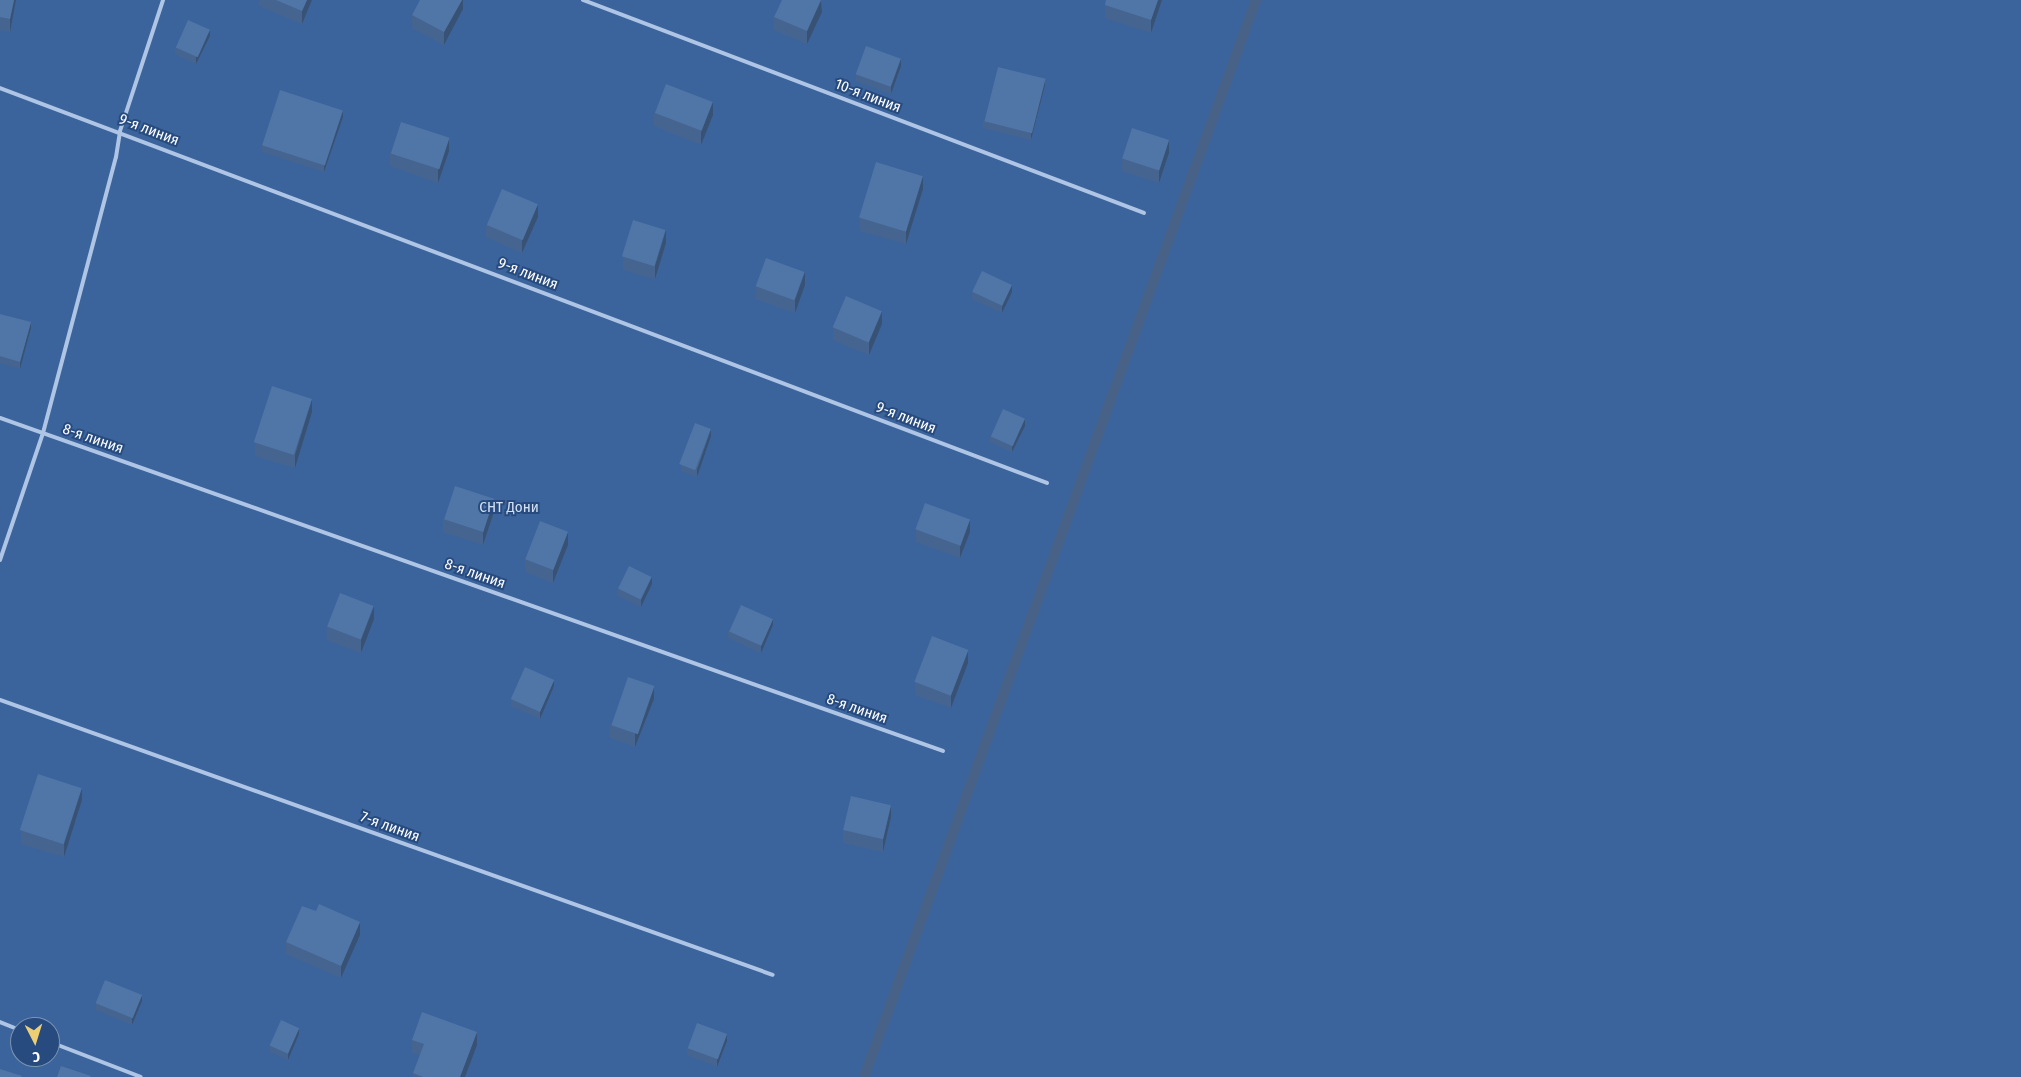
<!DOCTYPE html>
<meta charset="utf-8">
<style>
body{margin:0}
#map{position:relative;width:2021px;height:1077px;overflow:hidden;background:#274b7f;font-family:"Fira Sans Condensed",sans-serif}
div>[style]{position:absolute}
.green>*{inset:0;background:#3c649c}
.stream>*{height:10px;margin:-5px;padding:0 5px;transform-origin:5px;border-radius:5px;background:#486287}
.service>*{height:4px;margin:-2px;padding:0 2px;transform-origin:2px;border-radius:2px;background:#aec5e5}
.wall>*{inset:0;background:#456590}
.shaded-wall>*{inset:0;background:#385275}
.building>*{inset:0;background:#5075a7;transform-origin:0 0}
span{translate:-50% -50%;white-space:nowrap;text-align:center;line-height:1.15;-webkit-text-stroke:4px #274b7f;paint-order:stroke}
.street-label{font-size:15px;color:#fff}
.park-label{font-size:15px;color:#d1e0f4}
.north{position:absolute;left:10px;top:1017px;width:50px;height:50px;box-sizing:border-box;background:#274b7f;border:1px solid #7d93b2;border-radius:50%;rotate:175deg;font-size:14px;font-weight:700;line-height:20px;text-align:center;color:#fff}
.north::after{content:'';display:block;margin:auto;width:18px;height:22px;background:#edce74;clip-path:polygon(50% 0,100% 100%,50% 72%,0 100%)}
</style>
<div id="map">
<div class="green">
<i style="clip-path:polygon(evenodd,0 0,2021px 0,2021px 1077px,0 1077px,0 0,20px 1027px,50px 1027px,50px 1057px,20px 1057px,20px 1027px)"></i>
</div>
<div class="stream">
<i style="left:864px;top:1077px;width:1146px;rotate:-70deg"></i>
</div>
<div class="service">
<i style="left:583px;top:0;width:600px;rotate:20.79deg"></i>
<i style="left:0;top:88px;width:1119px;rotate:20.67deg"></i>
<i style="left:0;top:418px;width:1000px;rotate:19.45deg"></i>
<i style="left:0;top:560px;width:134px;rotate:-71.3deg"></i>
<i style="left:43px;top:433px;width:285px;rotate:-75.2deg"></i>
<i style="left:116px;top:157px;width:26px;rotate:-81deg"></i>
<i style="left:120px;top:131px;width:138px;rotate:-71.8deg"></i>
<i style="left:0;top:700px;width:820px;rotate:19.58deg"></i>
<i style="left:0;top:1022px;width:22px;rotate:22deg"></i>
<i style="left:50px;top:1042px;width:97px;rotate:21deg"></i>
</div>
<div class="wall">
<i style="clip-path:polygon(0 0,16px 0,10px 32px,0 30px)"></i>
<i style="clip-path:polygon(259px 0,312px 0,302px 24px,259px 6px)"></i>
<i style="clip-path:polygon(463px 0,463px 9px,444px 45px,412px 28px,412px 15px)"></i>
<i style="clip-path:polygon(822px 0,822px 12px,807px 44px,774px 30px,774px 17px)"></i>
<i style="clip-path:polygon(1106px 0,1162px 0,1151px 33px,1105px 18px,1105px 5px)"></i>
<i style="clip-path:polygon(210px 36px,196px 64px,175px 54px,175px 47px)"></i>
<i style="clip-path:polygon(901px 66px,891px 94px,856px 81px,856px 74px)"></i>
<i style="clip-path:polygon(1045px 85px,1031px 140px,983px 128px,983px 121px)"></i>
<i style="clip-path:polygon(654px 113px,713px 115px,701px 145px,654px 126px)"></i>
<i style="clip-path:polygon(343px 117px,324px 172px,262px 152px,262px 145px)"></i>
<i style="clip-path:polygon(449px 151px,438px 183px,390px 166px,390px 153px)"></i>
<i style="clip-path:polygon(1169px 153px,1159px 183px,1122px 171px,1122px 158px)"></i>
<i style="clip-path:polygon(923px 189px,906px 244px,860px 231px,860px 218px)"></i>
<i style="clip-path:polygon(538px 217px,522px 253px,486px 237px,486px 225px)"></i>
<i style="clip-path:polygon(666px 243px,655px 279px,623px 270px,623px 257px)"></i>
<i style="clip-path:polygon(805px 285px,795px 313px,756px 299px,756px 286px)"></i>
<i style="clip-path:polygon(972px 292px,1012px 292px,1002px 313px,972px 299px)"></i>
<i style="clip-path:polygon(0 314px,31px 328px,20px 369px,0 363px)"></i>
<i style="clip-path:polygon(882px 324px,869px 355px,833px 340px,833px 327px)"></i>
<i style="clip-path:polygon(312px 412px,295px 468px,255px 456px,255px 443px)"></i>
<i style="clip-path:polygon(1025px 426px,1012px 452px,990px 442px,990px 436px)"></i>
<i style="clip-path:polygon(711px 436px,697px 477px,681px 471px,681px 465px)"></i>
<i style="clip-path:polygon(494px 512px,483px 545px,443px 532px,443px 519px)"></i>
<i style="clip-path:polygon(916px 529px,970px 532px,960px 558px,916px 542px)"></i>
<i style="clip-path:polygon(568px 545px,553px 583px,525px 572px,525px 559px)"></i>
<i style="clip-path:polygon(652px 584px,641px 607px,618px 596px,618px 589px)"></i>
<i style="clip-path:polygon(374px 619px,361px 653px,327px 640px,327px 627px)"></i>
<i style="clip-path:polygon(773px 625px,761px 653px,728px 638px,728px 631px)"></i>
<i style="clip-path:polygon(968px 663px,951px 708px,915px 695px,915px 682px)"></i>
<i style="clip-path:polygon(554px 686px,540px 719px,511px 706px,511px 699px)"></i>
<i style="clip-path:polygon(654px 699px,635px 747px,610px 738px,610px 725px)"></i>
<i style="clip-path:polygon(82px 800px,64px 857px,21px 844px,21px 831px)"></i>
<i style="clip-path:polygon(891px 817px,883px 852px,843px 843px,843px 830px)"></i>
<i style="clip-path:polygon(360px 935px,341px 978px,286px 954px,286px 942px)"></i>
<i style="clip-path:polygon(142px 1001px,132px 1025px,96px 1010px,96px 1003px)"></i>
<i style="clip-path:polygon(299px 1034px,288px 1060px,270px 1052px,270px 1046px)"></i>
<i style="clip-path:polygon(412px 1040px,477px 1045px,465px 1077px,413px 1077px,413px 1073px,420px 1055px,412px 1053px)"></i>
<i style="clip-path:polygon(727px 1041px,717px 1067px,687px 1055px,687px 1048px)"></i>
</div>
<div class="shaded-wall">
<i style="clip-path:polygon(14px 0,16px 0,10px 32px,10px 19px)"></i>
<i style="clip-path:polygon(307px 0,312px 0,302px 24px,302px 11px)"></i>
<i style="clip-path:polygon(462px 0,463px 0,463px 9px,444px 45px,444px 32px)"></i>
<i style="clip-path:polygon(821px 0,822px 12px,807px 44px,807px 31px)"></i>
<i style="clip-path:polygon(1158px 0,1162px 0,1151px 33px,1151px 20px)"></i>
<i style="clip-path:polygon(210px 30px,210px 36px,196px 64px,196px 57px)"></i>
<i style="clip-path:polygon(901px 59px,901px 66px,891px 94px,891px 87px)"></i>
<i style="clip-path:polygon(1045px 79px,1045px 85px,1031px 140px,1031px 133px)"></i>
<i style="clip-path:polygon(713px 102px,713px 115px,701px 145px,701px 132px)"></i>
<i style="clip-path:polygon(343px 111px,343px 117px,324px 172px,324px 166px)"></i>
<i style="clip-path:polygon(449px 138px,449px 151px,438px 183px,438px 170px)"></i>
<i style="clip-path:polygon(1169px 140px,1169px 153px,1159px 183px,1159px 170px)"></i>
<i style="clip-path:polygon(923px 176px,923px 189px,906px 244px,906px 231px)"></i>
<i style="clip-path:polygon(538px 204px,538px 217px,522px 253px,522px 240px)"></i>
<i style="clip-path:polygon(666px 230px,666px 243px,655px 279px,655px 266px)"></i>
<i style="clip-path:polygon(805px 272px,805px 285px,795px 313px,795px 300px)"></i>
<i style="clip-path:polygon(1012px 285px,1012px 292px,1002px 313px,1002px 306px)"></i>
<i style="clip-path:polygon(882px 311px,882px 324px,869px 355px,869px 342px)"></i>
<i style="clip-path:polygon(31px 322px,31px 328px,20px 369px,20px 362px)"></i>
<i style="clip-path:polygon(312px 399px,312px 412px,295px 468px,295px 455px)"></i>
<i style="clip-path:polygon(1025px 419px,1025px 426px,1012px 452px,1012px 446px)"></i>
<i style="clip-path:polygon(711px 429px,711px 436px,697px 477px,697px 470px)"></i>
<i style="clip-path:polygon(494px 499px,494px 512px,483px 545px,483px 533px)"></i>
<i style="clip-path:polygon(970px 519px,970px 532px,960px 558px,960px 545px)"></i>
<i style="clip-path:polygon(568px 532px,568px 545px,553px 583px,553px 570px)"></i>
<i style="clip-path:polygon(652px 577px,652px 584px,641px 607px,641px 600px)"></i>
<i style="clip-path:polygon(374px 606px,374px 619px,361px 653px,361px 640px)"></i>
<i style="clip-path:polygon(773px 619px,773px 625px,761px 653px,761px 646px)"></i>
<i style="clip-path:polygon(968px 650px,968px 663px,951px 708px,951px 695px)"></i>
<i style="clip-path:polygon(554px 680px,554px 686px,540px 719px,540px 712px)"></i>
<i style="clip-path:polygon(654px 686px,654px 699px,635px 747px,635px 734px)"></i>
<i style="clip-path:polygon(82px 788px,82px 800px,64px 857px,64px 844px)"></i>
<i style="clip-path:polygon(891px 805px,891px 817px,883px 852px,883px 839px)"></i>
<i style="clip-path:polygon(360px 922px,360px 935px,341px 978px,341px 966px)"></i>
<i style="clip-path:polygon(142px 995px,142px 1001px,132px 1025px,132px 1018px)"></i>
<i style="clip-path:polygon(299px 1028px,299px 1034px,288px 1060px,288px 1054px)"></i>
<i style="clip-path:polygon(477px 1032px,477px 1045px,465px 1077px,460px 1077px)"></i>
<i style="clip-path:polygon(727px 1034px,727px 1041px,717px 1067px,717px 1060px)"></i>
</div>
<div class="building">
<i style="clip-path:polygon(0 0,14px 0,10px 19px,0 17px)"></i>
<i style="clip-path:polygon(276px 0,307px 0,302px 11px)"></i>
<i style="clip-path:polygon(420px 0,462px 0,444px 32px,412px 15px)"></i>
<i style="clip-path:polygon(782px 0,821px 0,807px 31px,774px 17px)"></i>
<i style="clip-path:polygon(1106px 0,1158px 0,1151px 20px,1105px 5px)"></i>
<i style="left:188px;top:20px;width:24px;height:30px;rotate:24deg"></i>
<i style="left:866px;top:46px;width:37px;height:30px;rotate:20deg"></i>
<i style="left:998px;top:67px;width:49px;height:56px;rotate:14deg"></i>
<i style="left:666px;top:84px;width:50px;height:31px;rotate:21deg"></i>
<i style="left:280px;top:90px;width:66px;height:58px;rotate:18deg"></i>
<i style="left:401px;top:122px;width:51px;height:33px;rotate:18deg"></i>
<i style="left:1132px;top:128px;width:39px;height:32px;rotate:18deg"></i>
<i style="left:876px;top:162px;width:49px;height:58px;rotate:17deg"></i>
<i style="left:502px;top:189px;width:39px;height:39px;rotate:23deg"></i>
<i style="left:633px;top:220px;width:34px;height:38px;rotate:17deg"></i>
<i style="left:766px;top:258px;width:41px;height:30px;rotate:20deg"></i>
<i style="left:982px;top:271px;width:33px;height:23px;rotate:25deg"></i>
<i style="left:846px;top:296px;width:39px;height:34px;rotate:23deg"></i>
<i style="clip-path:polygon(0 314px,31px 322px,20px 362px,0 356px)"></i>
<i style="left:272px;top:386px;width:42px;height:59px;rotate:18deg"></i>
<i style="left:1003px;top:409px;width:24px;height:30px;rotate:24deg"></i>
<i style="left:695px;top:423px;width:17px;height:44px;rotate:21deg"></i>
<i style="left:455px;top:486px;width:41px;height:35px;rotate:18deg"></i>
<i style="left:925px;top:503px;width:48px;height:28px;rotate:20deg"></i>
<i style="left:540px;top:521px;width:30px;height:41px;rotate:21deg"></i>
<i style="left:629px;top:566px;width:25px;height:25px;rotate:26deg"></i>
<i style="left:340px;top:593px;width:36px;height:36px;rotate:21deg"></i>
<i style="left:741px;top:605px;width:35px;height:29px;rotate:24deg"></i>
<i style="left:932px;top:636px;width:39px;height:49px;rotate:21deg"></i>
<i style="left:525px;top:667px;width:32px;height:35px;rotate:24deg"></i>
<i style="left:628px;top:677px;width:28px;height:51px;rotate:19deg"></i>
<i style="left:38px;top:774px;width:46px;height:59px;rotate:18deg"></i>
<i style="left:851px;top:796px;width:41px;height:35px;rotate:13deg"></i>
<i style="clip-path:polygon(319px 904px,360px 922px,341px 966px,286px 942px,302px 906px,316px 911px)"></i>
<i style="left:105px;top:980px;width:40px;height:25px;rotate:22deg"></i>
<i style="clip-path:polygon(422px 1012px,477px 1032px,460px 1077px,423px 1077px,413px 1073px,424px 1044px,412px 1040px)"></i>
<i style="left:281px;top:1020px;width:20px;height:28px;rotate:24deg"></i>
<i style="left:697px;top:1023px;width:32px;height:27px;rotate:20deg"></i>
<i style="clip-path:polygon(61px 1066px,91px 1076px,90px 1077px,57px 1077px)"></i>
<i style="clip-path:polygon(0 1069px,22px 1076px,21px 1077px,0 1077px)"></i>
</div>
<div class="street-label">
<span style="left:868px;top:96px;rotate:21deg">10-я линия</span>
<span style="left:149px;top:130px;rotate:21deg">9-я линия</span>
<span style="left:528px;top:274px;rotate:21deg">9-я линия</span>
<span style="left:906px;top:418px;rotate:21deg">9-я линия</span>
<span style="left:93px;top:439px;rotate:19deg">8-я линия</span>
<span style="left:475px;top:574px;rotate:19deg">8-я линия</span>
<span style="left:857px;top:709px;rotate:19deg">8-я линия</span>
<span style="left:390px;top:827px;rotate:20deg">7-я линия</span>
</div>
<div class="park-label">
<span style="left:509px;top:508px">СНТ Дони</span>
</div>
<div class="north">С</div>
</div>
